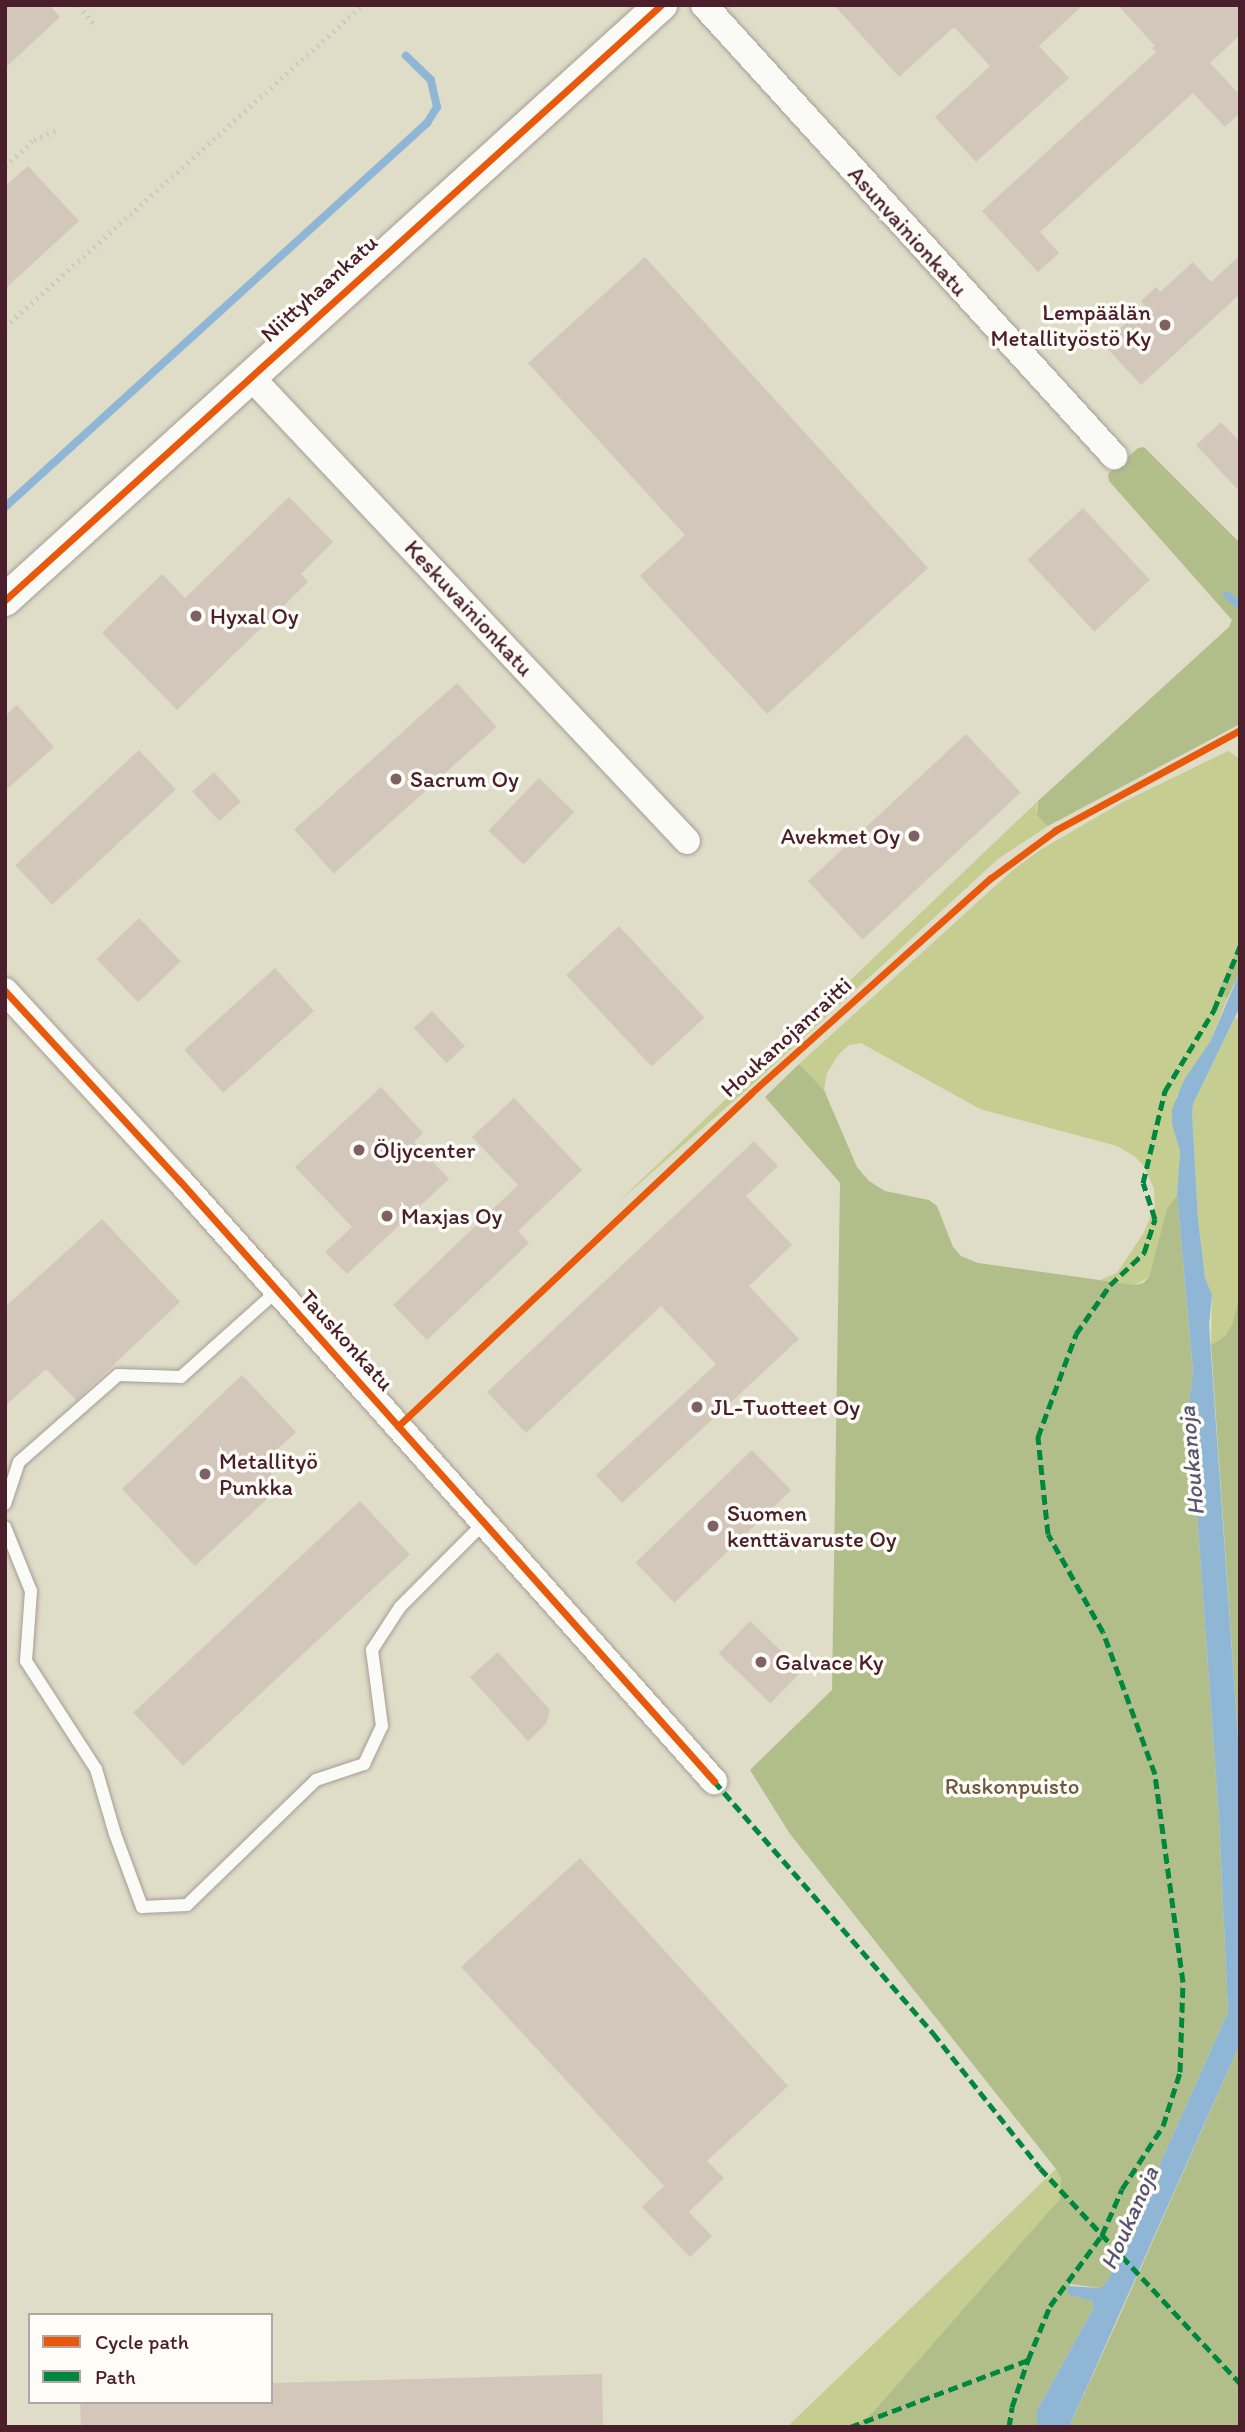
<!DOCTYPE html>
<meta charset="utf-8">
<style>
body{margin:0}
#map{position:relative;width:1245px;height:2432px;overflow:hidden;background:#dfdcc8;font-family:Itim,sans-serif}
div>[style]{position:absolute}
.green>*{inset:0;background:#c6cd90}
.forest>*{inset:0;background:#b2be8a}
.water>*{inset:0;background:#8fb6d5}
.stream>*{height:8px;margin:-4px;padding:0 4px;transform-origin:4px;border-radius:4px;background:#8fb6d5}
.building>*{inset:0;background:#d3c7bc;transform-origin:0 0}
.path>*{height:4.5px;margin-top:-2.25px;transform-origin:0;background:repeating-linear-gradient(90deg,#cbc8c5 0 2px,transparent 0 7px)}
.roads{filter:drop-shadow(0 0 2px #a59e94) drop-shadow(0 0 2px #a59e94)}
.service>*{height:12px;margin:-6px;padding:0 6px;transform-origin:6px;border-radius:6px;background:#fafaf7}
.minor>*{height:26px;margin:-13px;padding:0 13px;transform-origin:13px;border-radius:13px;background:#fafaf7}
.tertiary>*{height:32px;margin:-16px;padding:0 16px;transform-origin:16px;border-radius:16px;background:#fafaf7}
.quiet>*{height:5px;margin-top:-2.5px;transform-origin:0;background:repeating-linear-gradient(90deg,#00873e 0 10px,transparent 0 15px)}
.cycleway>*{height:7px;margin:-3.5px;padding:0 3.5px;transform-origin:3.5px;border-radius:3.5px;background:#e8590c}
.dots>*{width:19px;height:19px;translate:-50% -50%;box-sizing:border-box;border:4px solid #fdfcf7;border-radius:50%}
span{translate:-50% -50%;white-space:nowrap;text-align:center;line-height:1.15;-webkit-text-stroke:7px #fdfcf7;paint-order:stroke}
.street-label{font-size:23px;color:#4a1f2b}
.poi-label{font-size:23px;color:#4a1f2b}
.right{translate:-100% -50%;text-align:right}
.left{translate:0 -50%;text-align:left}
.park-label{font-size:23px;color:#6e573e}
.water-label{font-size:24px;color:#585571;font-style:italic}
.frame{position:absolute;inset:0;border:7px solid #4a1f2b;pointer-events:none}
.legend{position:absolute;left:28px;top:2313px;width:245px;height:91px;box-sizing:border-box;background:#fdfcf7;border:2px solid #b5a4a5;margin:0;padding:9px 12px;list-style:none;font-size:21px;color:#4a1f2b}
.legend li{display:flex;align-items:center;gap:14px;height:35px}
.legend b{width:35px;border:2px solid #b5a4a5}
</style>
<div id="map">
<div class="green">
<i style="clip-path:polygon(1228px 751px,1240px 759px,1240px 943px,1219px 990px,1227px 999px,1210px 1042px,1176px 1097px,1172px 1123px,1180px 1151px,1177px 1195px,1167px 1208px,1149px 1277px,1135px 1285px,1100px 1280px,1117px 1273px,1143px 1234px,1155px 1207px,1154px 1189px,1144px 1166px,1134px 1156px,1117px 1146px,980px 1109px,861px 1043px,849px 1045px,839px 1054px,827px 1073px,824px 1090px,799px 1064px,1013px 870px,1040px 850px,1121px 803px)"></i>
<i style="clip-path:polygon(1038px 801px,1036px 810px,1048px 826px,998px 859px,754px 1083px,616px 1204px)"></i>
<i style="clip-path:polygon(1235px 1018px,1240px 1019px,1240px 1294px,1232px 1324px,1225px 1336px,1211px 1345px,1212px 1295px,1205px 1278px,1198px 1219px,1192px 1113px,1193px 1104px)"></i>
<i style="clip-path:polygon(1056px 2169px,1061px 2179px,1060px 2199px,873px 2412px,855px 2427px,787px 2427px)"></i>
</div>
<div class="forest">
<i style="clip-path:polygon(1144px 447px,1240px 543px,1240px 724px,1048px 826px,1037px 815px,1038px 801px,1229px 627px,1232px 620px,1109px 481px,1108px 474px,1138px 448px)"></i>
<i style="clip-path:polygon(1240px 943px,1240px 972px,1227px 999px,1219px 990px)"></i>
<i style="clip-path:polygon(799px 1064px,824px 1090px,857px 1167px,869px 1181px,885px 1191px,929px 1200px,937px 1206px,953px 1247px,961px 1256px,978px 1263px,1135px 1285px,1143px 1283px,1149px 1277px,1167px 1208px,1177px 1195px,1193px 1372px,1189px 1402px,1219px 1820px,1228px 2012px,1107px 2282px,1100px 2288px,1070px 2284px,1068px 2293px,1092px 2301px,1094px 2307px,1037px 2410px,1037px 2427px,855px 2427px,873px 2412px,1050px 2210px,1060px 2199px,1061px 2179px,1056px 2169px,790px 1834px,750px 1770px,832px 1690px,840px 1183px,765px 1097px)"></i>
<i style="clip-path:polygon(1240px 1294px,1240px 1766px,1211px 1345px,1225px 1336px,1232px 1324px)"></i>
<i style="clip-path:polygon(1240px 2044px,1240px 2427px,1069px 2427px,1116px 2324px)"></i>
</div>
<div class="water">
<i style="clip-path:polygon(1240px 972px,1240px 1007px,1193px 1104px,1192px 1113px,1198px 1219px,1205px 1278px,1212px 1295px,1209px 1325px,1240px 1766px,1240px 2044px,1069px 2427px,1037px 2427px,1037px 2410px,1094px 2307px,1092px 2301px,1068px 2294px,1068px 2286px,1100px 2288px,1107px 2282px,1228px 2012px,1219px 1820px,1189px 1402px,1193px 1372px,1177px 1195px,1180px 1151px,1172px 1124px,1172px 1109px,1184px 1080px,1210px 1042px)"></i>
</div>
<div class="stream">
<i style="left:5px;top:507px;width:571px;rotate:-42.3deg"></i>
<i style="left:427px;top:123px;width:19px;rotate:-58deg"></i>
<i style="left:437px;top:107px;width:28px;rotate:-103deg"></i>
<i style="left:431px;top:80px;width:35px;rotate:-136deg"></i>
<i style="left:1227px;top:595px;width:17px;rotate:40deg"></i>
</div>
<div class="building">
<i style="clip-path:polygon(5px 5px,49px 5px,60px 17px,5px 68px)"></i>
<i style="clip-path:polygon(834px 5px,1083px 5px,1039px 46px,1069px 78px,976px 162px,935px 117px,990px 66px,954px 27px,899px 77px)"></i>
<i style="clip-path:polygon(1118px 5px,1240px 5px,1240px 35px,1210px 63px,1240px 95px,1240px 113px,1225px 127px,1193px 93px,1040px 232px,1059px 253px,1038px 272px,982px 211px,1156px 52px,1152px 48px,1155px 46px)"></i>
<i style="clip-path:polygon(28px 166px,79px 221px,5px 289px,5px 186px)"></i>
<i style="clip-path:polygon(1240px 255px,1240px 294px,1141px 385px,1103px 344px,1145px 306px,1141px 301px,1156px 287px,1160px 292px,1193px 262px,1211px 282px)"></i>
<i style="clip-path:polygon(645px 257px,928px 568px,767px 714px,640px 576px,685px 535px,528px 363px)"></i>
<i style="clip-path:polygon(1221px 422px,1240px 442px,1240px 492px,1196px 445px)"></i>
<i style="clip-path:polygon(289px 497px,333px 542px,301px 574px,308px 582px,177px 710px,102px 633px,162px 574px,185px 598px)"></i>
<i style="left:1083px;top:508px;width:98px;height:76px;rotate:47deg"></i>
<i style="left:457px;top:683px;width:59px;height:219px;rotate:48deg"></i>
<i style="clip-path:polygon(17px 705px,54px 747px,5px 791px,5px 716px)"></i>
<i style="left:966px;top:734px;width:80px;height:216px;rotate:47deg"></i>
<i style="left:139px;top:750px;width:54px;height:169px;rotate:47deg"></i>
<i style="left:214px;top:772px;width:40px;height:29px;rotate:48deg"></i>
<i style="left:539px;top:778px;width:49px;height:73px;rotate:44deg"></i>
<i style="left:139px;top:918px;width:60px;height:59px;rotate:46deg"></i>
<i style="left:619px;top:926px;width:125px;height:72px;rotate:47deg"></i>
<i style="left:275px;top:968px;width:58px;height:122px;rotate:48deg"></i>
<i style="left:432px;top:1011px;width:48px;height:25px;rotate:47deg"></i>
<i style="clip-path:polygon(381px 1087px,423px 1133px,414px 1142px,449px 1179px,347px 1274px,325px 1252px,352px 1227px,295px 1167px)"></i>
<i style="clip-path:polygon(514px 1098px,582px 1170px,518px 1231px,529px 1243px,427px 1340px,393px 1305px,518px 1185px,472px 1137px)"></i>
<i style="clip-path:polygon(754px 1141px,778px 1166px,746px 1196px,792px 1245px,749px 1286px,799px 1339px,622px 1503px,596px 1475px,716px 1364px,661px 1306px,526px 1433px,487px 1392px)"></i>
<i style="clip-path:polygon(102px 1219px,180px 1302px,76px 1400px,46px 1369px,5px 1406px,5px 1307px)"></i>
<i style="clip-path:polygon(242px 1375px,296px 1432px,262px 1463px,282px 1485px,195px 1566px,122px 1489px)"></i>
<i style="left:752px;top:1450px;width:56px;height:162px;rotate:46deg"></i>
<i style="left:360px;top:1501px;width:73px;height:310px;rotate:47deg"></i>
<i style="left:750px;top:1621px;width:72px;height:45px;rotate:44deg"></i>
<i style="clip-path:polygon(498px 1652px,550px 1710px,546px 1724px,528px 1741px,470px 1677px)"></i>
<i style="clip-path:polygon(580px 1858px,788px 2086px,707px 2161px,724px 2178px,689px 2212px,712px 2236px,690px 2257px,642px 2207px,664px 2186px,461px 1967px)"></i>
<i style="clip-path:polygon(602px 2374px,603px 2427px,81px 2427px,80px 2402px,271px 2402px,271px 2383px)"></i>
</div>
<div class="path">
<i style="left:79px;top:5px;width:24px;rotate:52deg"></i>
<i style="left:5px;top:166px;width:39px;rotate:-42deg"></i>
<i style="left:34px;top:140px;width:24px;rotate:-24deg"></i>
<i style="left:5px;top:327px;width:481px;rotate:-42deg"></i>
</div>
<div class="roads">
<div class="service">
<i style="left:5px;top:1504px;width:44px;rotate:-71.6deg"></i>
<i style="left:19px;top:1462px;width:132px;rotate:-41.3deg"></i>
<i style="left:118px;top:1375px;width:63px;rotate:1.8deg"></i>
<i style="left:181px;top:1377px;width:129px;rotate:-41.9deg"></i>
<i style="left:5px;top:1527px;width:69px;rotate:67.9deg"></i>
<i style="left:31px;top:1591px;width:70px;rotate:94.1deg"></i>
<i style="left:26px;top:1661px;width:129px;rotate:57.1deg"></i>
<i style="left:96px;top:1769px;width:68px;rotate:73.7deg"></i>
<i style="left:115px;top:1834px;width:78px;rotate:69.7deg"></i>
<i style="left:142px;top:1907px;width:45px;rotate:-2.5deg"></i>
<i style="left:187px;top:1905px;width:180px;rotate:-44.1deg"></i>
<i style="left:316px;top:1780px;width:51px;rotate:-18.4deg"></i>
<i style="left:364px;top:1764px;width:42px;rotate:-64.7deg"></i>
<i style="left:382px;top:1726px;width:77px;rotate:-97.5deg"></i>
<i style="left:372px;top:1650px;width:51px;rotate:-56.9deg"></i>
<i style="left:400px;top:1607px;width:119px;rotate:-45deg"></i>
</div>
<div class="minor">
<i style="left:704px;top:5px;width:610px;rotate:47.73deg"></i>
<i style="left:250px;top:376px;width:638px;rotate:46.78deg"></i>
<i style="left:5px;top:991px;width:257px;rotate:47.4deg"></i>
<i style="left:179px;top:1180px;width:805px;rotate:48.33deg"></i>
</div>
<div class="tertiary">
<i style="left:5px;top:600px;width:886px;rotate:-42.21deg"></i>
</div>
</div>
<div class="quiet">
<i style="left:714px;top:1781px;width:334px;rotate:49deg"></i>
<i style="left:933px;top:2033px;width:172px;rotate:51.6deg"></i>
<i style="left:1040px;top:2168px;width:294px;rotate:47.1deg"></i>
<i style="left:850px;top:2427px;width:190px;rotate:-20.6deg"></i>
<i style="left:1009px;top:2427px;width:20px;rotate:-81deg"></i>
<i style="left:1012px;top:2407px;width:50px;rotate:-71.2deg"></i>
<i style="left:1028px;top:2360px;width:58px;rotate:-67.8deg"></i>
<i style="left:1050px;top:2306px;width:88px;rotate:-53.8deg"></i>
<i style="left:1102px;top:2235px;width:50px;rotate:-66.5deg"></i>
<i style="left:1122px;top:2189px;width:75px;rotate:-56.9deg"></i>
<i style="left:1163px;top:2126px;width:57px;rotate:-72.5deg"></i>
<i style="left:1180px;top:2072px;width:90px;rotate:-88.1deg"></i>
<i style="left:1183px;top:1982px;width:210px;rotate:-97.7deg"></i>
<i style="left:1155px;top:1774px;width:151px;rotate:-110.1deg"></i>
<i style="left:1103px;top:1632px;width:112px;rotate:-119.3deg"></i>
<i style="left:1048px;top:1534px;width:98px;rotate:-95.9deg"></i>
<i style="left:1038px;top:1437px;width:110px;rotate:-69.7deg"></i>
<i style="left:1076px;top:1334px;width:60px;rotate:-55.2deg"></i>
<i style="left:1110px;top:1285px;width:47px;rotate:-43.3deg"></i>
<i style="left:1144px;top:1253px;width:36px;rotate:-72deg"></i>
<i style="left:1155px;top:1219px;width:38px;rotate:-108deg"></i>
<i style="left:1143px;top:1183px;width:95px;rotate:-76.6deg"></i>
<i style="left:1165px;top:1091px;width:95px;rotate:-58.8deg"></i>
<i style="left:1214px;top:1010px;width:69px;rotate:-67.9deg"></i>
</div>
<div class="cycleway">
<i style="left:5px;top:600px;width:886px;rotate:-42.21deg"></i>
<i style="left:5px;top:991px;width:257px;rotate:47.4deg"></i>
<i style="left:179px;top:1180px;width:805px;rotate:48.33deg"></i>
<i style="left:398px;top:1426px;width:485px;rotate:-43.3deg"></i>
<i style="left:751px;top:1093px;width:322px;rotate:-41.9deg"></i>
<i style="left:991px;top:878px;width:81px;rotate:-36.4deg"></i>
<i style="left:1056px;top:830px;width:209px;rotate:-28.5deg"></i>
</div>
<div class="dots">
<i style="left:1165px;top:325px;background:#7e6162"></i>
<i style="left:196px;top:616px;background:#7e6162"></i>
<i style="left:396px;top:779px;background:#7e6162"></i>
<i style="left:914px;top:836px;background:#7e6162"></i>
<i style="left:359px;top:1150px;background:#7e6162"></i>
<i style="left:387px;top:1216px;background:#7e6162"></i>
<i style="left:697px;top:1407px;background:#7e6162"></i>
<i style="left:205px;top:1474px;background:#7e6162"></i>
<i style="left:713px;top:1526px;background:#7e6162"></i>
<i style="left:761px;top:1662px;background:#7e6162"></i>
</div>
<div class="street-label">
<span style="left:908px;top:231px;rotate:48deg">Asunvainionkatu</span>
<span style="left:319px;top:288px;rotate:-42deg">Niittyhaankatu</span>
<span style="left:469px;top:608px;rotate:47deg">Keskuvainionkatu</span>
<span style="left:786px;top:1037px;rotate:-42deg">Houkanojanraitti</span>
<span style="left:347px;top:1340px;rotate:48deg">Tauskonkatu</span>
</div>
<div class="poi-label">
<span class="right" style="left:1151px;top:325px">Lempäälän<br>Metallityöstö Ky</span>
<span class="left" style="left:210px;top:616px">Hyxal Oy</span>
<span class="left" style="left:410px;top:779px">Sacrum Oy</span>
<span class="right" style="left:900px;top:836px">Avekmet Oy</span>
<span class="left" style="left:373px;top:1150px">Öljycenter</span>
<span class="left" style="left:401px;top:1216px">Maxjas Oy</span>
<span class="left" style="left:711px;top:1407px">JL-Tuotteet Oy</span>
<span class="left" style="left:219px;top:1474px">Metallityö<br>Punkka</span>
<span class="left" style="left:727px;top:1526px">Suomen<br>kenttävaruste Oy</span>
<span class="left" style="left:775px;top:1662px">Galvace Ky</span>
</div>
<div class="park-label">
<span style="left:1012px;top:1786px">Ruskonpuisto</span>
</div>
<div class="water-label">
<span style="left:1191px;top:1461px;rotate:-95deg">Houkanoja</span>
<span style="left:1129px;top:2218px;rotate:-66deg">Houkanoja</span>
</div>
<div class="frame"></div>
<ul class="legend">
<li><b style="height:9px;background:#e8590c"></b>Cycle path</li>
<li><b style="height:9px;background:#00873e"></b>Path</li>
</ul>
</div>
